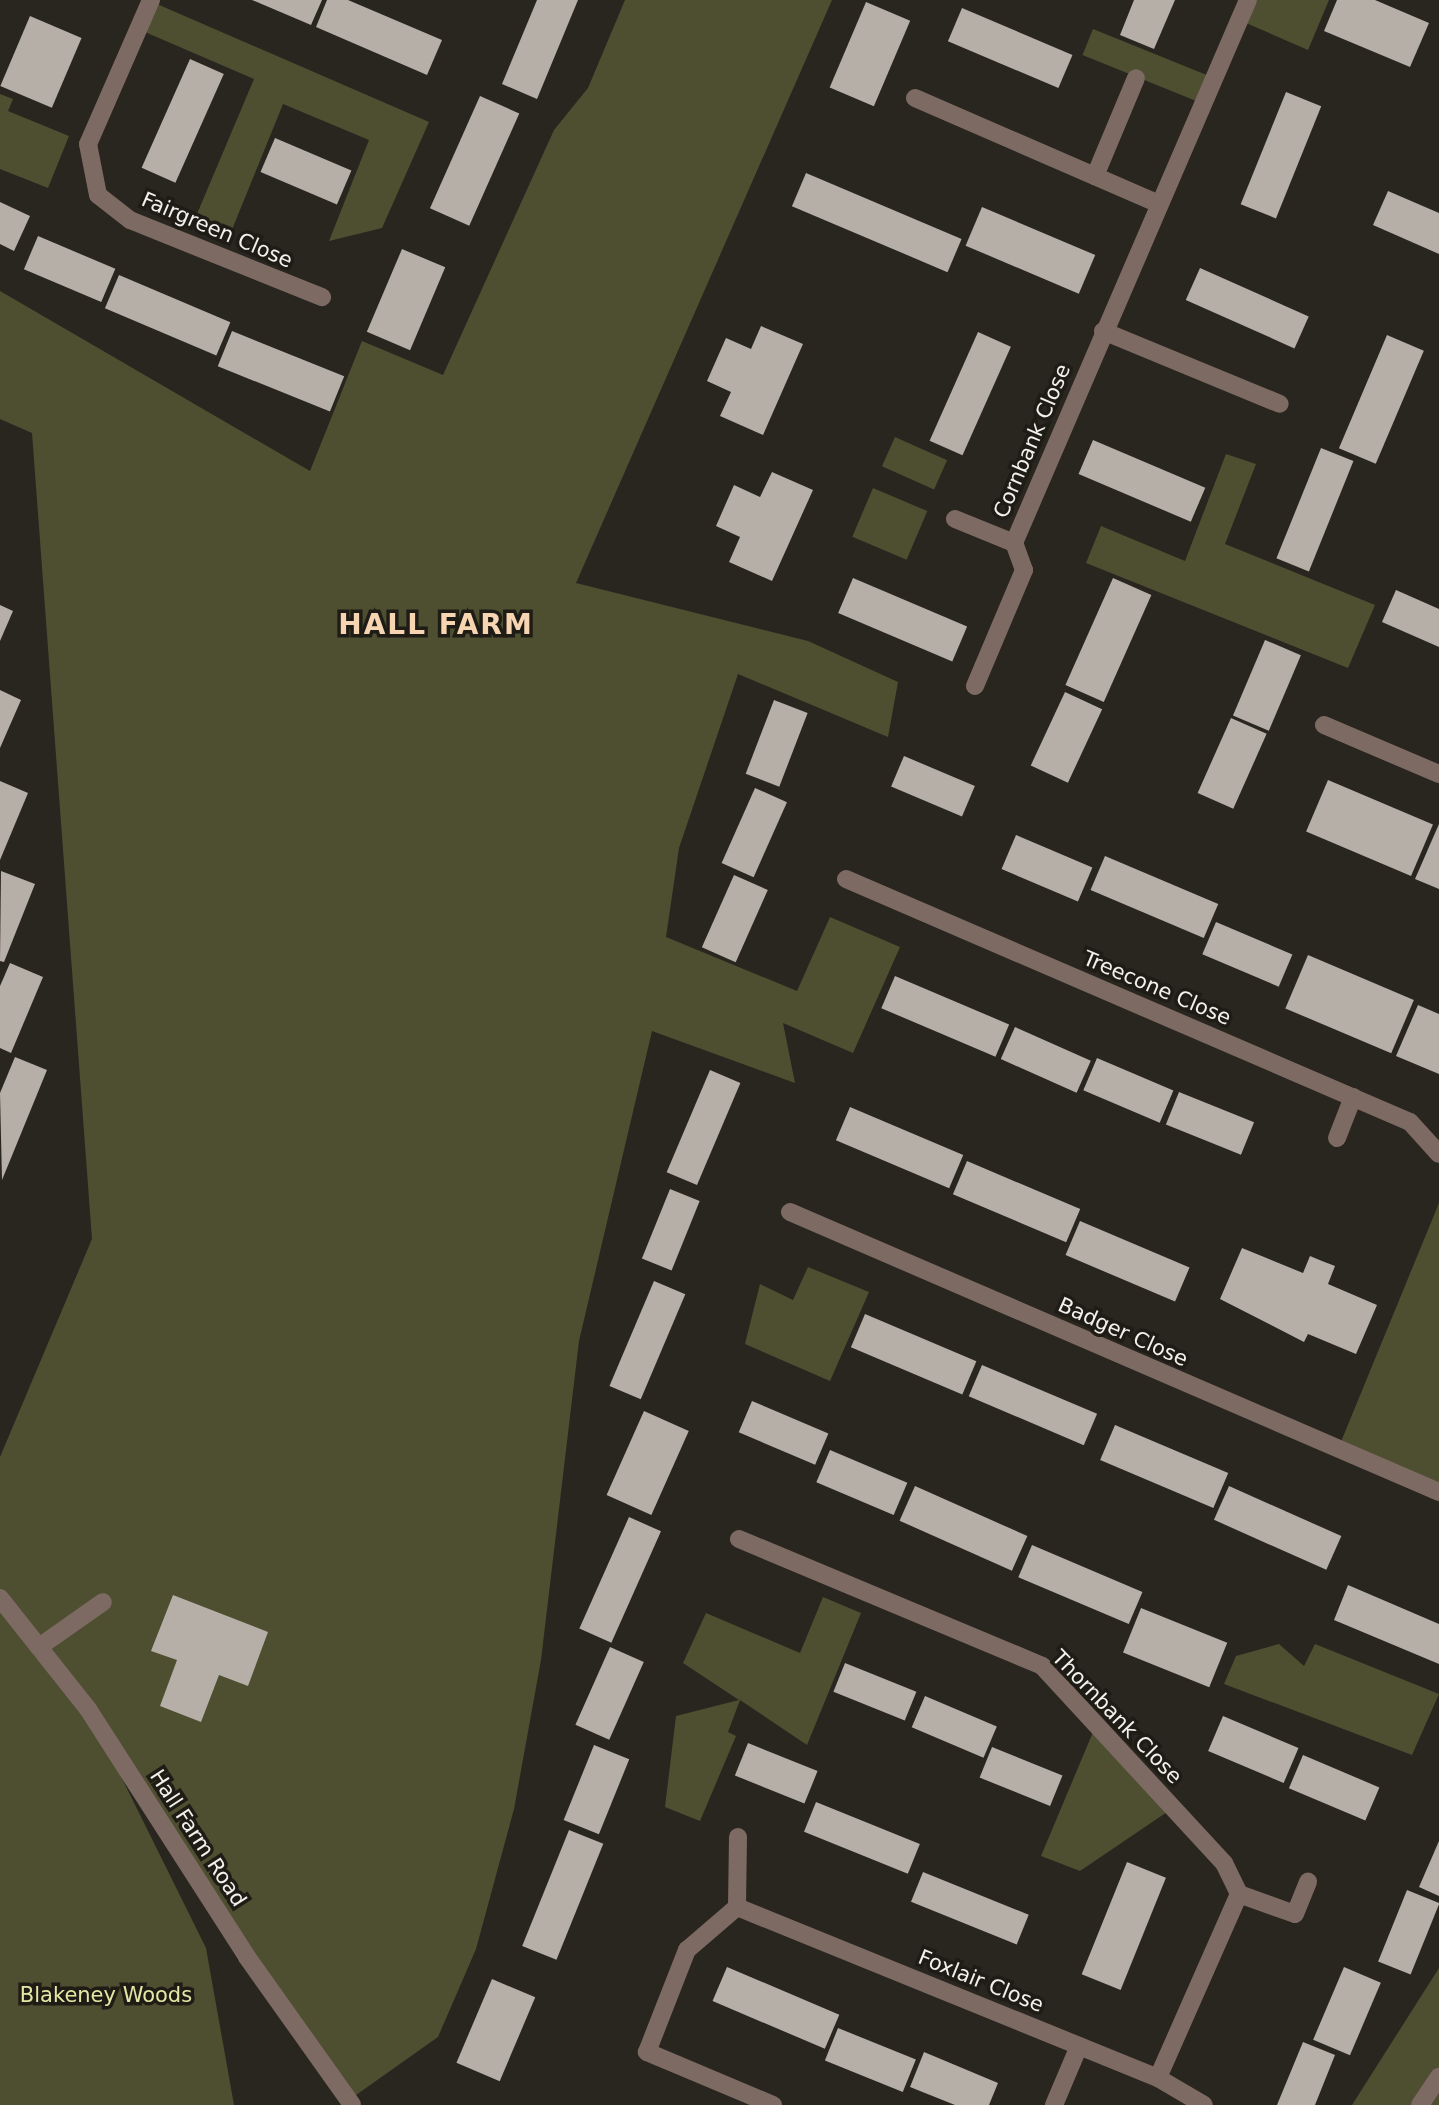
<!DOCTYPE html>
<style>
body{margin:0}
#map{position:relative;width:1439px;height:2105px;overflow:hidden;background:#28261f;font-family:"DejaVu Sans",sans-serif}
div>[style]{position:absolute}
.green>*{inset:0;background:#4e4f31;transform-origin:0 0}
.building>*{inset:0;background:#b6afa8;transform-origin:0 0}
.minor>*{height:18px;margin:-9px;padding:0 9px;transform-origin:9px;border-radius:9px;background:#7d6a63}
span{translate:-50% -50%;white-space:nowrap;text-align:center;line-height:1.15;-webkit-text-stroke:7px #1f1c16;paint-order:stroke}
.street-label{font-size:21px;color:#f3f1ec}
.park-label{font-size:21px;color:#e4e8a4}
.district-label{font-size:28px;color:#f7d5b2;font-weight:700;letter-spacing:2px}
</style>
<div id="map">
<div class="green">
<i style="clip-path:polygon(625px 0,832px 0,576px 583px,808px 641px,898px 682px,888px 737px,738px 674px,679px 848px,666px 937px,797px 991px,830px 917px,900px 947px,853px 1053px,783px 1023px,795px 1083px,652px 1031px,579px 1341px,541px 1660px,514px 1809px,476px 1949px,438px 2037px,349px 2100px,92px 1718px,206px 1948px,234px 2105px,0 2105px,0 1457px,92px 1239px,32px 433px,0 419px,0 291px,310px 471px,362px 341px,443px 375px,554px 130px,588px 88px)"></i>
<i style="clip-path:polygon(1248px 0,1329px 0,1308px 50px,1239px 20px)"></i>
<i style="clip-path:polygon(150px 1px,429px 122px,382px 228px,329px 241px,369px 140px,283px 104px,229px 237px,194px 221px,254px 79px,138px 29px)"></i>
<i style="left:1093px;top:29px;width:130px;height:28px;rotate:22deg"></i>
<i style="clip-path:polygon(0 94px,13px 99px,8px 111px,69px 136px,48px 188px,0 169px)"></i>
<i style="left:895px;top:437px;width:57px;height:32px;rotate:24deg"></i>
<i style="clip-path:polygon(1226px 454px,1256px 464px,1225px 544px,1375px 605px,1348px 668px,1086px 563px,1101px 526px,1185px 561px)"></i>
<i style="left:873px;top:488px;width:59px;height:53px;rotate:23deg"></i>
<i style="clip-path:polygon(1439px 1203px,1439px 1492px,1338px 1449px)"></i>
<i style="clip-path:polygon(808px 1267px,869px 1292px,830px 1381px,745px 1344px,760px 1284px,793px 1300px)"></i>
<i style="clip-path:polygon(823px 1597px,861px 1613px,807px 1745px,740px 1700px,728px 1732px,736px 1736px,700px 1821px,665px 1807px,676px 1716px,739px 1700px,683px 1663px,706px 1613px,800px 1653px)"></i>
<i style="clip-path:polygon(1279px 1644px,1304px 1666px,1315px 1644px,1439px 1694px,1412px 1755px,1224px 1684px,1236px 1656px)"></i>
<i style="clip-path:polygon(1096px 1725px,1173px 1808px,1080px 1871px,1041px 1856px)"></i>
<i style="clip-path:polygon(1439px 1968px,1439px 2105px,1352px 2105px)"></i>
</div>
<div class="building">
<i style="clip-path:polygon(252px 0,322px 0,311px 25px)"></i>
<i style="clip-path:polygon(327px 0,348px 0,442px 40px,427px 75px,316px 27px)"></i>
<i style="clip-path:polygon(537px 0,578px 0,537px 99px,502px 84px)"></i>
<i style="clip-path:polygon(1134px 0,1175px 0,1154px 49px,1120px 35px)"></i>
<i style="clip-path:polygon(1337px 0,1375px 0,1429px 23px,1410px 67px,1324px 31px)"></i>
<i style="left:866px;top:2px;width:48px;height:93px;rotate:23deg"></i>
<i style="left:962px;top:8px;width:120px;height:36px;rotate:23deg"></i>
<i style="left:30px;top:16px;width:56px;height:76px;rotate:23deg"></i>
<i style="left:190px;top:59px;width:37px;height:119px;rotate:24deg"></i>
<i style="left:1286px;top:92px;width:38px;height:121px;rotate:22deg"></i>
<i style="left:480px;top:96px;width:43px;height:123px;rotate:24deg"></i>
<i style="left:275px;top:138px;width:83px;height:37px;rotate:23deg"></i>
<i style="left:806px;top:173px;width:169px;height:36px;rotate:23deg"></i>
<i style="clip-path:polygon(1388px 191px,1439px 213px,1439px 254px,1373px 225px)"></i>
<i style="clip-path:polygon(0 202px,30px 216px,14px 251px,0 244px)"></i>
<i style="left:982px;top:207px;width:123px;height:42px;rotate:23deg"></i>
<i style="left:38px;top:236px;width:84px;height:36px;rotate:23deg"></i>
<i style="left:402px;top:249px;width:47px;height:90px;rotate:23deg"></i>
<i style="left:1200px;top:268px;width:119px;height:35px;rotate:24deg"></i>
<i style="left:119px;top:275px;width:121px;height:36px;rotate:23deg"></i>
<i style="clip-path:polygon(761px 326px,803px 344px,763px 435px,720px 416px,731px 392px,707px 381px,726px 338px,751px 349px)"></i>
<i style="left:232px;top:331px;width:121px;height:38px;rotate:22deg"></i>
<i style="left:978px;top:332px;width:36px;height:119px;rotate:24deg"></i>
<i style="left:1387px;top:335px;width:40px;height:123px;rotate:23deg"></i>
<i style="left:1093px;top:440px;width:122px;height:37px;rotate:23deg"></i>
<i style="left:1321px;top:448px;width:35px;height:119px;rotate:22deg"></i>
<i style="clip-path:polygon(772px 472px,813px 490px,772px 581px,729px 562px,740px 537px,716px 526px,734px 485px,760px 497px)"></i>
<i style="left:853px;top:578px;width:124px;height:38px;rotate:23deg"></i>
<i style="left:1113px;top:578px;width:42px;height:117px;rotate:24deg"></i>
<i style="clip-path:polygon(1396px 590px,1439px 609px,1439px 647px,1382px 622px)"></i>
<i style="clip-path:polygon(0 605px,13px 611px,0 641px)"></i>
<i style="left:1265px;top:640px;width:39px;height:82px;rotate:23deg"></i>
<i style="clip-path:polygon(0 690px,21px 700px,0 748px)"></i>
<i style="left:1065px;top:692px;width:41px;height:81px;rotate:25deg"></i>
<i style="left:774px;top:700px;width:36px;height:79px;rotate:21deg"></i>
<i style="left:1231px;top:718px;width:39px;height:82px;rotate:24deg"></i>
<i style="left:904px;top:756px;width:77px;height:33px;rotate:23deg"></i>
<i style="left:1328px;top:780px;width:114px;height:56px;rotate:23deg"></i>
<i style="clip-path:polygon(0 781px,28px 793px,0 860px)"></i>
<i style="left:755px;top:788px;width:35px;height:82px;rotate:24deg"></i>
<i style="clip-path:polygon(1439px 824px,1439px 889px,1415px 879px)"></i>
<i style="left:1016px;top:835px;width:83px;height:37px;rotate:23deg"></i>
<i style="left:1105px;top:856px;width:123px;height:37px;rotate:23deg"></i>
<i style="clip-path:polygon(1px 871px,35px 884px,4px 962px,0 961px)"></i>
<i style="left:734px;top:875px;width:37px;height:79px;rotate:24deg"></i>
<i style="left:1216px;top:922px;width:83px;height:35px;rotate:23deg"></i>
<i style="left:1308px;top:955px;width:115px;height:58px;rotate:23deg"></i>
<i style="clip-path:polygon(10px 963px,43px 977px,11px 1053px,0 1048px,0 986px)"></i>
<i style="left:895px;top:976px;width:124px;height:35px;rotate:23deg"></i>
<i style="clip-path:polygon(1418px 1005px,1439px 1014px,1439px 1074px,1396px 1056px)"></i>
<i style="left:1015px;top:1027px;width:83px;height:35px;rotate:24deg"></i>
<i style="clip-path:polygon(15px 1057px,47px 1070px,2px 1180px,0 1093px)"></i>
<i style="left:1097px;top:1058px;width:83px;height:35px;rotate:23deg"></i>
<i style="left:710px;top:1070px;width:33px;height:111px;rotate:23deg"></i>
<i style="left:1179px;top:1092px;width:81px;height:35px;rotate:22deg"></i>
<i style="left:850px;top:1107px;width:123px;height:36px;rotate:23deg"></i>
<i style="left:967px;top:1161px;width:123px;height:36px;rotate:23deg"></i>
<i style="left:670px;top:1189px;width:32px;height:75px;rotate:22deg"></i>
<i style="left:1080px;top:1221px;width:119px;height:37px;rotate:23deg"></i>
<i style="clip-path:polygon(1242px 1248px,1303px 1273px,1310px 1256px,1322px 1261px,1335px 1266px,1328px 1284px,1377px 1305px,1356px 1354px,1308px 1334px,1304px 1342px,1220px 1299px)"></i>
<i style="left:654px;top:1281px;width:34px;height:114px;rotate:23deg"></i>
<i style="left:865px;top:1314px;width:121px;height:36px;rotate:23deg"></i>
<i style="left:982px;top:1365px;width:125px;height:34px;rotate:23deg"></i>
<i style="left:752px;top:1401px;width:83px;height:34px;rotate:23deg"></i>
<i style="left:644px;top:1411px;width:49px;height:92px;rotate:24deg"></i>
<i style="left:1115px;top:1425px;width:123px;height:38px;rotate:23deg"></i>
<i style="left:830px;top:1450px;width:84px;height:35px;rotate:23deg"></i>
<i style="left:915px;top:1486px;width:123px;height:38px;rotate:24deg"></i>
<i style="left:1229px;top:1486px;width:123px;height:37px;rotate:24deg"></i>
<i style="left:629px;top:1517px;width:35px;height:122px;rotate:24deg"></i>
<i style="left:1032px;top:1545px;width:120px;height:35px;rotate:23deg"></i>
<i style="clip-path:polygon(1348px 1585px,1439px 1624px,1439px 1664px,1334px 1620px)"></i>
<i style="clip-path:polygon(173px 1595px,268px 1632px,248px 1686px,219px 1675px,201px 1722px,160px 1706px,177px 1660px,151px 1651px)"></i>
<i style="left:1141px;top:1608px;width:93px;height:48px;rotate:22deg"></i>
<i style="left:610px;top:1647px;width:37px;height:85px;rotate:24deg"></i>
<i style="left:845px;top:1663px;width:77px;height:31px;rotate:22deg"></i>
<i style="left:925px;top:1696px;width:78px;height:34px;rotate:23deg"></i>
<i style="left:1223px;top:1716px;width:82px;height:38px;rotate:23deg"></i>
<i style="left:748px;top:1743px;width:75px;height:35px;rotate:22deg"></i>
<i style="left:594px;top:1745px;width:38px;height:81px;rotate:22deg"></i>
<i style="left:992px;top:1747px;width:76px;height:33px;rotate:22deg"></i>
<i style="left:1303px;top:1755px;width:83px;height:36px;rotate:23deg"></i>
<i style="left:816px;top:1802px;width:112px;height:32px;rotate:22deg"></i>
<i style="left:569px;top:1830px;width:37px;height:125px;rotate:22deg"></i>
<i style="clip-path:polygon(1439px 1841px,1439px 1896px,1419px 1887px)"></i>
<i style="left:1127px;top:1862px;width:42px;height:121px;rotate:22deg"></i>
<i style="left:923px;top:1872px;width:114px;height:32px;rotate:22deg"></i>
<i style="left:1407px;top:1890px;width:35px;height:77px;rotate:22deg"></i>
<i style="left:727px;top:1967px;width:122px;height:37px;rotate:23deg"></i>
<i style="left:1344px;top:1967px;width:40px;height:79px;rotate:23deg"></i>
<i style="left:492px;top:1979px;width:47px;height:91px;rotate:23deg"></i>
<i style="left:838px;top:2028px;width:84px;height:35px;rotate:22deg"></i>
<i style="clip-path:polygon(1303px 2042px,1335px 2055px,1315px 2105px,1277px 2105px)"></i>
<i style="clip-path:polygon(924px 2052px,998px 2083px,989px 2105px,955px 2105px,910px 2087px)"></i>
</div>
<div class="minor">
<i style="left:151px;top:0;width:157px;rotate:113.6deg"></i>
<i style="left:88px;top:144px;width:52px;rotate:78.9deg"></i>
<i style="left:98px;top:195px;width:41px;rotate:38deg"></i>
<i style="left:130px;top:220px;width:207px;rotate:21.9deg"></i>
<i style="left:915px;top:98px;width:263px;rotate:23.5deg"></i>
<i style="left:1095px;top:176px;width:106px;rotate:-67.3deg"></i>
<i style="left:1103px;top:331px;width:191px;rotate:22.4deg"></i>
<i style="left:955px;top:519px;width:64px;rotate:22.1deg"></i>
<i style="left:975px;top:686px;width:126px;rotate:-67.1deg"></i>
<i style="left:1024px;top:570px;width:29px;rotate:-110deg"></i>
<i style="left:1014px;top:543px;width:591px;rotate:-66.69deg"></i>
<i style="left:1324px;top:725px;width:125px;rotate:23.1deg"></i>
<i style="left:846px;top:879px;width:614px;rotate:23.31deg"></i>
<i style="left:1410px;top:1122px;width:43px;rotate:47.8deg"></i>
<i style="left:1337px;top:1138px;width:44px;rotate:-68.7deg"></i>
<i style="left:790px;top:1212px;width:707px;rotate:23.34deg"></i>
<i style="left:739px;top:1539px;width:329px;rotate:22.7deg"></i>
<i style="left:1042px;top:1666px;width:268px;rotate:47.3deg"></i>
<i style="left:1224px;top:1863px;width:34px;rotate:64deg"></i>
<i style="left:1239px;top:1894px;width:201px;rotate:113.8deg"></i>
<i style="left:0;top:1598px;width:142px;rotate:51.6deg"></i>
<i style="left:88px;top:1709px;width:295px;rotate:57.3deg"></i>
<i style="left:247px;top:1957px;width:181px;rotate:54.6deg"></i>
<i style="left:39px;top:1647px;width:78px;rotate:-35.1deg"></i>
<i style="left:1239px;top:1894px;width:59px;rotate:19.7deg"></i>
<i style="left:1295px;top:1914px;width:35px;rotate:-68deg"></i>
<i style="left:737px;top:1907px;width:70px;rotate:-89.2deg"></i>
<i style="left:773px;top:2105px;width:137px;rotate:-157.2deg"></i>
<i style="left:647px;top:2052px;width:110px;rotate:-68.6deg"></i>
<i style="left:687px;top:1950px;width:66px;rotate:-40.7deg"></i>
<i style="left:737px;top:1907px;width:454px;rotate:22.1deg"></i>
<i style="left:1158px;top:2078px;width:53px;rotate:30.4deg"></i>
<i style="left:1054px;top:2105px;width:64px;rotate:-67deg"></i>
<i style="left:1420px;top:2105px;width:34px;rotate:-56deg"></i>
</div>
<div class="street-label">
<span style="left:217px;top:230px;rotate:23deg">Fairgreen Close</span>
<span style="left:1032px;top:441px;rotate:-67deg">Cornbank Close</span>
<span style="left:1157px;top:988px;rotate:23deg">Treecone Close</span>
<span style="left:1123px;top:1332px;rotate:24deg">Badger Close</span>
<span style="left:1117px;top:1717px;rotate:46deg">Thornbank Close</span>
<span style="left:198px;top:1838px;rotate:57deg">Hall Farm Road</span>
<span style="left:981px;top:1981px;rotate:22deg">Foxlair Close</span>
</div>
<div class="park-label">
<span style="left:106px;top:1995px">Blakeney Woods</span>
</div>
<div class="district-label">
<span style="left:436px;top:625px">HALL FARM</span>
</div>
</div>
